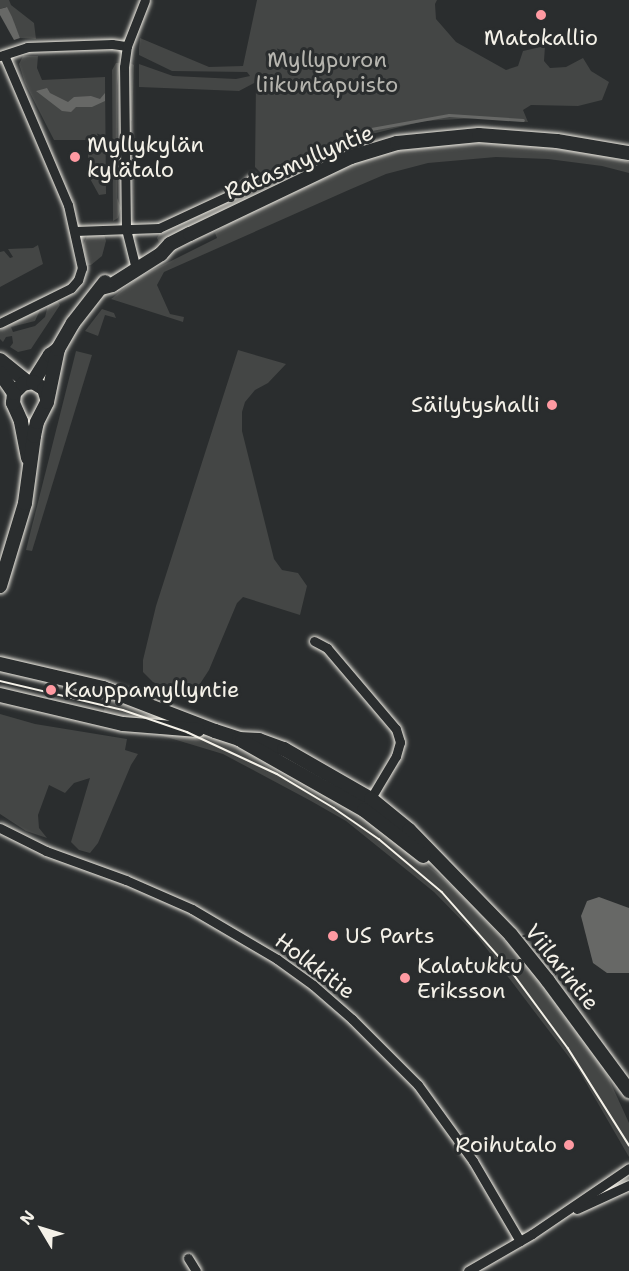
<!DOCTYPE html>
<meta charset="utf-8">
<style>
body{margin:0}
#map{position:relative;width:629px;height:1271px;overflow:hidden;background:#2a2d2e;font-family:"Shantell Sans",sans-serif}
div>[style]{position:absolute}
.green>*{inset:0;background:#444645}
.water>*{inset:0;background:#676866}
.stream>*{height:3px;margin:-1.5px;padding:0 1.5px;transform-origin:1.5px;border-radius:1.5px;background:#676866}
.roads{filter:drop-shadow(0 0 2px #f4f1e8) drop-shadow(0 0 2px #f4f1e8)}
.street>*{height:9px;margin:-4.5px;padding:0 4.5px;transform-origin:4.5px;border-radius:4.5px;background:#2a2d2e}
.secondary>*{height:14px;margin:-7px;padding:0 7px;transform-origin:7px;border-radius:7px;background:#2a2d2e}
.tram>*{height:1.5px;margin:-0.75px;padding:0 0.75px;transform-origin:0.75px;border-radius:0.75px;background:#f4f1e8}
.dots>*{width:16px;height:16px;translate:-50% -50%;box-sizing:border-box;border:3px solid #2a2d2e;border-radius:50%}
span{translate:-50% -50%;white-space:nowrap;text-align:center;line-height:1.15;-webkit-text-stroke:6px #2a2d2e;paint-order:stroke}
.poi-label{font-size:22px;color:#f4f1e8}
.left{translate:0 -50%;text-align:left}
.right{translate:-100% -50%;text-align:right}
.park-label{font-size:22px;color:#b6b5af}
.street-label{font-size:22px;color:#f4f1e8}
.north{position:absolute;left:12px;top:1199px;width:60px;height:60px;-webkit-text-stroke:4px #2a2d2e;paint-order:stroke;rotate:308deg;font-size:16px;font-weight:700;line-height:24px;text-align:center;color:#f4f1e8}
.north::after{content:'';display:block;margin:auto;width:21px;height:27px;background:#f4f1e8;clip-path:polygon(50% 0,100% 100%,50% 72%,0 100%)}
</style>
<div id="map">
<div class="green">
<i style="clip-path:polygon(0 0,9px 0,11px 5px,34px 23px,36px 39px,20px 38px,6px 7px,0 9px)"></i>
<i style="clip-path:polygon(257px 0,437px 0,435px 4px,436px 19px,456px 42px,506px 70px,518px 66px,523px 51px,545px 46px,544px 61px,550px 68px,566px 67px,583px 58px,591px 71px,609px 82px,602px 100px,578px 106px,531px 105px,523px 110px,528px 122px,476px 118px,424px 121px,348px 140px,263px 175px,255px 167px,256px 82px,239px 91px,139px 87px,139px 64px,173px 76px,236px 79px,250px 76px,247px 72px,172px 71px,139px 55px,139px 48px,140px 38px,209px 67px,243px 66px)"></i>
<i style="clip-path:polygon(23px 56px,38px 56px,37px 68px,42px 80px,105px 77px,106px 194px,99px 195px,88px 175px,88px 140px,54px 140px,25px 83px,19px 64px)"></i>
<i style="clip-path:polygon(116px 63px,120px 63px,117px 86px,117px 198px,121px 208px,118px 218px,113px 221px,112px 70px)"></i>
<i style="clip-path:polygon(130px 63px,134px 65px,132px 121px,129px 119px)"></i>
<i style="clip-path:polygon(480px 141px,510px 142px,604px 156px,629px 162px,629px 173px,602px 166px,548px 159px,496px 157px,428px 163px,386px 174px,351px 189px,164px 272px,157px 285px,170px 314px,184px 317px,183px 322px,111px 299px,139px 277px,217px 238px,215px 233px,235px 219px,336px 170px,388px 152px)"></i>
<i style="clip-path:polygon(308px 166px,309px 169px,159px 242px,157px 238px,161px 231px,259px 184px)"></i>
<i style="clip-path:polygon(88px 234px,104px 234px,106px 241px,102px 256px,91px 265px,88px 265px,83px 245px)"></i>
<i style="clip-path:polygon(38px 245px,43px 264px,0 287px,0 252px,4px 251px,10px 258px,13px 257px,8px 249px,33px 248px)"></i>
<i style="clip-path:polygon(57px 300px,60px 305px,31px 349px,18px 352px,10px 347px,13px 343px,12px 336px,6px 337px,3px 342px,0 339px,0 327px,41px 308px,35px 321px,11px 327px,13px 332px,35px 326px,45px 317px,48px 305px)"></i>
<i style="clip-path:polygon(102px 309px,114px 313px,116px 318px,105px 315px,98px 336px,85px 331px)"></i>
<i style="clip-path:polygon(238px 350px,286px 364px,268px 383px,255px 390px,245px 402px,242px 412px,242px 431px,274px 559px,282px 570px,298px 573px,307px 586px,300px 615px,243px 597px,237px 603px,209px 670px,192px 696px,183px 696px,153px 682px,143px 672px,143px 660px,156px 606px)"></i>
<i style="clip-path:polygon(76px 351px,92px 355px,32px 551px,26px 550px)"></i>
<i style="clip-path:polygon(108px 693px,186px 723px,132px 721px,103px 715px)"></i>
<i style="clip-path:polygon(0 714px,35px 724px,127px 739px,125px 750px,138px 754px,131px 765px,98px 843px,90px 853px,79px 850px,71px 842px,90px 778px,74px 783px,65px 793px,49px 785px,38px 815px,39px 828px,47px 838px,26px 831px,0 814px)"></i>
<i style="clip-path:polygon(160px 729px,189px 732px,225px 740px,317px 785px,409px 849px,460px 893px,533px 971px,603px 1066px,629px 1123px,629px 1157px,578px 1069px,477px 936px,434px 892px,346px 821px,311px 801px,223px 754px,160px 735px)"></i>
</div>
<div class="water">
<i style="clip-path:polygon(7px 7px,12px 17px,20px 38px,14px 40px,0 15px,0 9px)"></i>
<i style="clip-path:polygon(47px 88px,50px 93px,68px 102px,74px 97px,91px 96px,100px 99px,105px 93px,105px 101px,92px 107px,76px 107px,71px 112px,62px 111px,36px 91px)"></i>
<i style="clip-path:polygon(599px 897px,629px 908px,629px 973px,607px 973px,593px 963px,581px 916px,587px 901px)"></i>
</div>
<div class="stream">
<i style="left:371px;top:129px;width:79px;rotate:-10.2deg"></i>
<i style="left:449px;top:115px;width:74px;rotate:3.9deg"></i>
</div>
<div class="roads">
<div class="street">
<i style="left:0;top:56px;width:28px;rotate:-18deg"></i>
<i style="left:27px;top:47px;width:85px;rotate:-2deg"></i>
<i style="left:112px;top:44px;width:15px;rotate:8deg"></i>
<i style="left:75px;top:231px;width:84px;rotate:-2deg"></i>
<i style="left:159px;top:228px;width:93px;rotate:-24.9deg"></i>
<i style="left:243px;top:189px;width:13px;rotate:-48deg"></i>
<i style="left:136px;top:269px;width:41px;rotate:-104deg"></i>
<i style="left:126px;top:229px;width:162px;rotate:-90.7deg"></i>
<i style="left:124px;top:67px;width:21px;rotate:-82deg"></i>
<i style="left:127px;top:46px;width:49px;rotate:-68.6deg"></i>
<i style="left:0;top:323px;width:79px;rotate:-26.2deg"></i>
<i style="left:71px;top:288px;width:11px;rotate:-49deg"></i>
<i style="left:78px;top:280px;width:13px;rotate:-72deg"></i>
<i style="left:82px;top:268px;width:65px;rotate:-102.5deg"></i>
<i style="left:68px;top:205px;width:163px;rotate:-113.1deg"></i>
<i style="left:314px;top:641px;width:15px;rotate:28deg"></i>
<i style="left:327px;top:648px;width:106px;rotate:49.6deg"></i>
<i style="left:396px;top:729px;width:14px;rotate:73deg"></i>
<i style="left:400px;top:742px;width:15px;rotate:106deg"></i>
<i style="left:396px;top:756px;width:55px;rotate:120.8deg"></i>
<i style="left:0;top:828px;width:51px;rotate:26.6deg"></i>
<i style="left:46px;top:851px;width:85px;rotate:19.9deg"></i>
<i style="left:126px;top:880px;width:72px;rotate:23.7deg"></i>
<i style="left:192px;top:909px;width:99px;rotate:30.5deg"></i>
<i style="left:277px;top:959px;width:44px;rotate:35.8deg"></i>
<i style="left:313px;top:985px;width:52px;rotate:41.1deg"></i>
<i style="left:352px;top:1019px;width:93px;rotate:45deg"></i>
<i style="left:418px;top:1085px;width:94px;rotate:54.1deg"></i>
<i style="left:473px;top:1161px;width:93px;rotate:59.6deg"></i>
<i style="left:577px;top:1209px;width:57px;rotate:-24.8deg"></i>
<i style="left:188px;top:1258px;width:15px;rotate:58deg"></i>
<i style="left:468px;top:1271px;width:74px;rotate:-30deg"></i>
<i style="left:532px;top:1234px;width:117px;rotate:-34.2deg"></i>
</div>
<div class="secondary">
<i style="left:101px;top:288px;width:11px;rotate:-15deg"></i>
<i style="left:112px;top:285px;width:58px;rotate:-32.3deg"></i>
<i style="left:161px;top:254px;width:13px;rotate:-48deg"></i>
<i style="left:170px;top:244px;width:22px;rotate:-27deg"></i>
<i style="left:190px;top:234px;width:178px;rotate:-25.6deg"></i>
<i style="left:351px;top:157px;width:48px;rotate:-16.9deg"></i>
<i style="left:397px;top:143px;width:82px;rotate:-5.6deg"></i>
<i style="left:479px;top:135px;width:78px;rotate:4.4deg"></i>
<i style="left:557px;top:141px;width:73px;rotate:9.5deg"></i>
<i style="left:0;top:360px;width:35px;rotate:39deg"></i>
<i style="left:0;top:373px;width:24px;rotate:55deg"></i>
<i style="left:33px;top:382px;width:32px;rotate:-58deg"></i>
<i style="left:50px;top:355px;width:10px;rotate:-37deg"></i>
<i style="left:28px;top:458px;width:38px;rotate:-101deg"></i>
<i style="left:21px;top:421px;width:20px;rotate:-114deg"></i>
<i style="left:13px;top:403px;width:10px;rotate:-84deg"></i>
<i style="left:14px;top:393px;width:13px;rotate:-45deg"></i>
<i style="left:23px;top:384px;width:10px;rotate:-11deg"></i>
<i style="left:33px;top:382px;width:13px;rotate:32deg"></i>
<i style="left:44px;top:389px;width:10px;rotate:73deg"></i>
<i style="left:0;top:586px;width:87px;rotate:-73.2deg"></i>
<i style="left:25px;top:503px;width:68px;rotate:-82.3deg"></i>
<i style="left:34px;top:436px;width:14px;rotate:-78deg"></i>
<i style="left:37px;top:422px;width:22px;rotate:-63deg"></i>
<i style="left:47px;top:402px;width:54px;rotate:-78.3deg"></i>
<i style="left:58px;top:349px;width:30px;rotate:-60deg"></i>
<i style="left:73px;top:323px;width:52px;rotate:-52deg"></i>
<i style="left:0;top:664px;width:106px;rotate:13.1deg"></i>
<i style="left:103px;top:688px;width:120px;rotate:21deg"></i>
<i style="left:215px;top:731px;width:25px;rotate:18deg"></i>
<i style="left:239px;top:739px;width:20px;rotate:3deg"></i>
<i style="left:259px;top:740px;width:27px;rotate:20deg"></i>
<i style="left:284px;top:749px;width:100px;rotate:29.9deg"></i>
<i style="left:371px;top:799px;width:49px;rotate:39.2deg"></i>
<i style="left:409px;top:830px;width:146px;rotate:45.8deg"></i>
<i style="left:511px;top:935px;width:59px;rotate:51.2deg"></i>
<i style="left:548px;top:981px;width:137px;rotate:53.6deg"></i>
<i style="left:0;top:695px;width:126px;rotate:13.3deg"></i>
<i style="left:123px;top:724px;width:75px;rotate:4.6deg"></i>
<i style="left:242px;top:741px;width:140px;rotate:29.5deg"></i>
<i style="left:364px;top:810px;width:75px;rotate:37.9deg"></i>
</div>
</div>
<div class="tram">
<i style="left:0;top:681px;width:126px;rotate:13.3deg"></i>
<i style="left:123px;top:710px;width:68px;rotate:19deg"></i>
<i style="left:187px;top:732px;width:99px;rotate:25deg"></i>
<i style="left:277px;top:774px;width:66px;rotate:30.8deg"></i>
<i style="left:334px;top:808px;width:55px;rotate:34.6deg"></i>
<i style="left:379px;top:839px;width:82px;rotate:40.1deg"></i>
<i style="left:442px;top:892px;width:101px;rotate:48.6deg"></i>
<i style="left:509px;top:968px;width:99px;rotate:53.6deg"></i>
<i style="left:568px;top:1048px;width:115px;rotate:57.8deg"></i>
</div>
<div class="dots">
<i style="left:541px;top:15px;background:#ff9aa2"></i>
<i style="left:75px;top:157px;background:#ff9aa2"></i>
<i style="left:552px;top:405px;background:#ff9aa2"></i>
<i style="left:51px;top:690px;background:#ff9aa2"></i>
<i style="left:333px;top:936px;background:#ff9aa2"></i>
<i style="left:405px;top:978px;background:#ff9aa2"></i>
<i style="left:569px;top:1145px;background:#ff9aa2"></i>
</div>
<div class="poi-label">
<span style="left:541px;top:38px">Matokallio</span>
<span class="left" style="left:87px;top:157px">Myllykylän<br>kylätalo</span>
<span class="right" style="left:540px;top:405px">Säilytyshalli</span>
<span class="left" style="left:64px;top:690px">Kauppamyllyntie</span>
<span class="left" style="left:345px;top:936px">US Parts</span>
<span class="left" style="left:417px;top:978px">Kalatukku<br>Eriksson</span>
<span class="right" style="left:557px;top:1145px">Roihutalo</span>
</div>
<div class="park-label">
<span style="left:327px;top:72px">Myllypuron<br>liikuntapuisto</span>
</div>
<div class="street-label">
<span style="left:299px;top:162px;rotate:-23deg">Ratasmyllyntie</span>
<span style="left:315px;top:966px;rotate:37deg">Holkkitie</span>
<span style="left:562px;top:967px;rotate:51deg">Viilarintie</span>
</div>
<div class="north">N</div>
</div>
